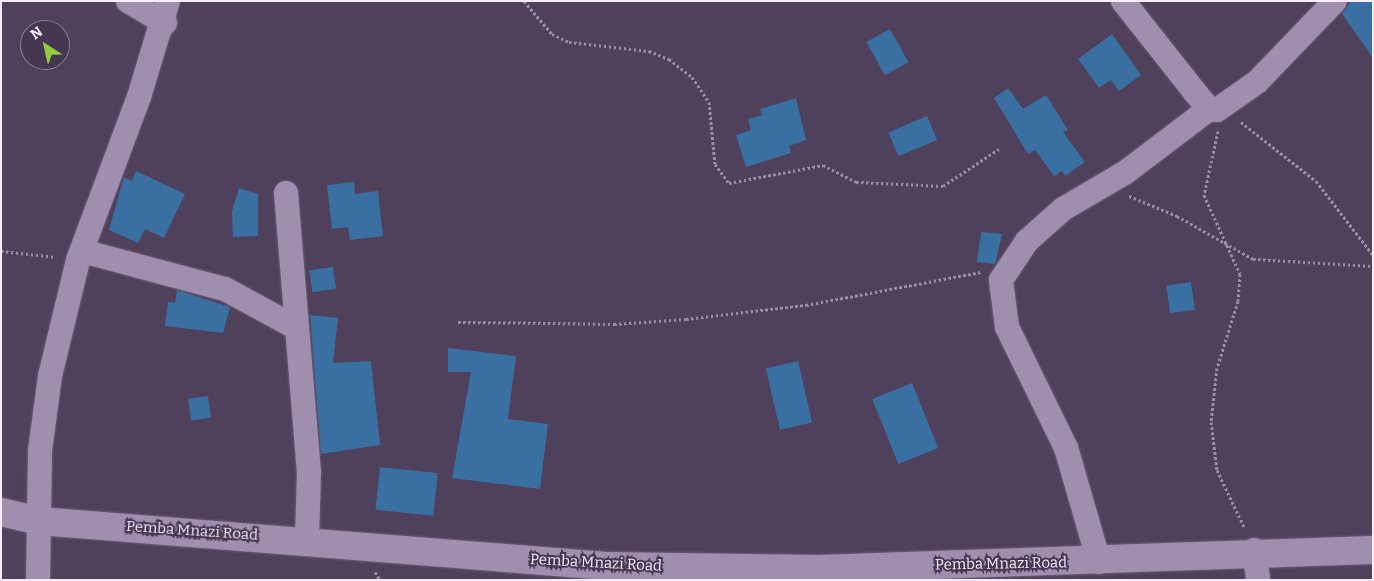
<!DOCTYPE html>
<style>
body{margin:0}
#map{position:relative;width:1374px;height:581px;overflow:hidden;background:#4f405c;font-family:Bitter,serif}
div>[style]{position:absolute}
.building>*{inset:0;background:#396fa1;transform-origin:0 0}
.path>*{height:3px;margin-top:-1.5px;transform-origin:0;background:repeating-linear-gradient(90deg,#9a8ea5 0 2.5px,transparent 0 5px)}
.roads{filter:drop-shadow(0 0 1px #6b5e76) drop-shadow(0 0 1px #6b5e76)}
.street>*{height:24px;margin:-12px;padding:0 12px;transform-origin:12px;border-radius:12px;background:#9f8eae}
.secondary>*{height:28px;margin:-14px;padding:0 14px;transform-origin:14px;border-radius:14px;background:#9f8eae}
span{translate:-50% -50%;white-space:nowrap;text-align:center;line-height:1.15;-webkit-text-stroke:4px #453651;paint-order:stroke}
.street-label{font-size:15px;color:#f5ecfd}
.frame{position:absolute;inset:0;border:2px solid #f5ecfd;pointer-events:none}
.north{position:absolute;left:20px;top:20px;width:50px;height:50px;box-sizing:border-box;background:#453651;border:1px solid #8b7f96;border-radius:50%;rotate:325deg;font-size:14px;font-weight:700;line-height:20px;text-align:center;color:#f5ecfd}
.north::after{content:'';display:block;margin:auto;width:18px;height:22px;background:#94cc3d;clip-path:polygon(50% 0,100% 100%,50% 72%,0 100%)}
</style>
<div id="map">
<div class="building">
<i style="clip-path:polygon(1351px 1px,1373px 1px,1373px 58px,1342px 14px)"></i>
<i style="left:890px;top:29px;width:38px;height:27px;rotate:61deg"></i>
<i style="clip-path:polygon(1112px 34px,1141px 75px,1119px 91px,1111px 80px,1099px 88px,1078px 59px)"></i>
<i style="clip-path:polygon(1008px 88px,1023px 109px,1046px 95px,1068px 130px,1063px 132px,1085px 162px,1065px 176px,1062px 171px,1054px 176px,1035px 150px,1028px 154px,994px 98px)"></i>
<i style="clip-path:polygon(796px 98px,806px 140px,789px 146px,791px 153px,746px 167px,736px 135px,751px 130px,748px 119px,762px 115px,760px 109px)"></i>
<i style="left:927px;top:116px;width:26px;height:42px;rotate:67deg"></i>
<i style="clip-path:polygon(136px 171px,185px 194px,164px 238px,145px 229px,138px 243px,109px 230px,124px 177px,132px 181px)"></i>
<i style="clip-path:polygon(354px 182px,355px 194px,378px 191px,383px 236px,350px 240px,348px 227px,332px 229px,327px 185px)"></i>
<i style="clip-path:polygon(239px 188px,258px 194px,258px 236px,233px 237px,232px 211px)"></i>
<i style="clip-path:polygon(981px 232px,1002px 234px,995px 264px,977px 262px)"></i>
<i style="left:333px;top:267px;width:22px;height:24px;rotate:82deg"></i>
<i style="left:1191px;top:282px;width:28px;height:25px;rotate:82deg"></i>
<i style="clip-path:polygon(177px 290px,230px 307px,223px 333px,165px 326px,168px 302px,175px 303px)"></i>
<i style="clip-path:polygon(310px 315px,338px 318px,333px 363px,371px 361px,380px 445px,321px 454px)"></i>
<i style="clip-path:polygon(448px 348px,516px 356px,508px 419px,548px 424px,540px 489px,452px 478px,471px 372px,448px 372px)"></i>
<i style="left:798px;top:361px;width:63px;height:33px;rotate:77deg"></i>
<i style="left:912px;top:383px;width:70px;height:43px;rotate:68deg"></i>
<i style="left:208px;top:396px;width:22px;height:20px;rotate:82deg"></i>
<i style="left:380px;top:467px;width:58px;height:43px;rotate:6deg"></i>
</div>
<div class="path">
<i style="left:524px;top:1px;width:43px;rotate:49.7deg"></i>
<i style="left:552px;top:34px;width:19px;rotate:25deg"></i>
<i style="left:569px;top:42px;width:81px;rotate:6.4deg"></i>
<i style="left:649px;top:51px;width:22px;rotate:22deg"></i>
<i style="left:669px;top:59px;width:29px;rotate:38deg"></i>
<i style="left:692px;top:77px;width:30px;rotate:56deg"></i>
<i style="left:709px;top:102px;width:62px;rotate:84.5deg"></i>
<i style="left:715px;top:164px;width:24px;rotate:54deg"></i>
<i style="left:729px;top:183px;width:96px;rotate:-10.8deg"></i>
<i style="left:823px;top:165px;width:37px;rotate:27deg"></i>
<i style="left:856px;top:182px;width:87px;rotate:2.6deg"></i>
<i style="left:943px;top:186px;width:67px;rotate:-33.5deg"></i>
<i style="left:1241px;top:122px;width:95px;rotate:38.2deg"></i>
<i style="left:1316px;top:181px;width:93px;rotate:52.4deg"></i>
<i style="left:1218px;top:131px;width:66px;rotate:102.3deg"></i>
<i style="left:1204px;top:195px;width:87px;rotate:65.5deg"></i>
<i style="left:1240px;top:274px;width:27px;rotate:94deg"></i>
<i style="left:1238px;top:301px;width:70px;rotate:107.4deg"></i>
<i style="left:1217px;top:368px;width:54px;rotate:96.3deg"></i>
<i style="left:1211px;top:422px;width:48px;rotate:82.9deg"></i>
<i style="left:1217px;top:470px;width:65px;rotate:64.6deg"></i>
<i style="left:1129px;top:196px;width:52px;rotate:22.6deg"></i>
<i style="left:1177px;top:216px;width:87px;rotate:29.5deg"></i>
<i style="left:1253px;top:259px;width:120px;rotate:3.3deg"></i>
<i style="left:1px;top:251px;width:55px;rotate:6.2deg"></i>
<i style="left:458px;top:322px;width:156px;rotate:0.7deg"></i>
<i style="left:614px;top:324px;width:72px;rotate:-4deg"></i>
<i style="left:686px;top:319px;width:121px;rotate:-6.7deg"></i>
<i style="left:806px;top:305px;width:178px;rotate:-10.7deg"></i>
<i style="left:375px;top:572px;width:9px;rotate:58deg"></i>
</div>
<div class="roads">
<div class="street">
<i style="left:128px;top:1px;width:43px;rotate:30.7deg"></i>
<i style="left:1123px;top:1px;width:115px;rotate:51.7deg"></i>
<i style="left:1194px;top:91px;width:23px;rotate:50deg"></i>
<i style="left:1209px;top:109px;width:8px;rotate:7deg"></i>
<i style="left:1217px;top:110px;width:49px;rotate:-35deg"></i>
<i style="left:1257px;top:82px;width:112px;rotate:-46.1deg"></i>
<i style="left:286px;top:193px;width:280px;rotate:85.3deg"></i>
<i style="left:309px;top:472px;width:67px;rotate:91.7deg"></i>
<i style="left:82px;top:251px;width:148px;rotate:14.9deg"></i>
<i style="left:225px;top:289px;width:80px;rotate:28.5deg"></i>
<i style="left:1254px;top:550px;width:30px;rotate:82deg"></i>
<i style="left:1099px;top:562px;width:119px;rotate:-106.1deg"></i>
<i style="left:1066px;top:448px;width:135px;rotate:-116deg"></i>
<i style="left:1007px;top:327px;width:47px;rotate:-97.3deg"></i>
<i style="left:1001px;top:280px;width:47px;rotate:-56.3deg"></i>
<i style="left:1027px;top:241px;width:48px;rotate:-41.6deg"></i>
<i style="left:1063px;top:209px;width:73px;rotate:-30.4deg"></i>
<i style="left:1126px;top:172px;width:104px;rotate:-37.2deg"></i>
<i style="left:38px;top:580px;width:129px;rotate:-89.1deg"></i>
<i style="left:40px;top:451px;width:76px;rotate:-82.4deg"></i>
<i style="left:50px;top:376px;width:119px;rotate:-76.4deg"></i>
<i style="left:78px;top:260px;width:174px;rotate:-69.5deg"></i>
<i style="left:139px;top:97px;width:100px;rotate:-73.2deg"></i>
</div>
<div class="secondary">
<i style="left:1px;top:512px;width:39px;rotate:13deg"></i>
<i style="left:39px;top:521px;width:569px;rotate:4.54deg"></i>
<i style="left:606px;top:566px;width:212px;rotate:0.8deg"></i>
<i style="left:818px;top:569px;width:555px;rotate:-1.96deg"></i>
</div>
</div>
<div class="street-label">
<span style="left:192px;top:531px;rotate:4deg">Pemba Mnazi Road</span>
<span style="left:596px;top:563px;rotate:3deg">Pemba Mnazi Road</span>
<span style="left:1001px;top:564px;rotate:-1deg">Pemba Mnazi Road</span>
</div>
<div class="frame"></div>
<div class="north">N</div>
</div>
